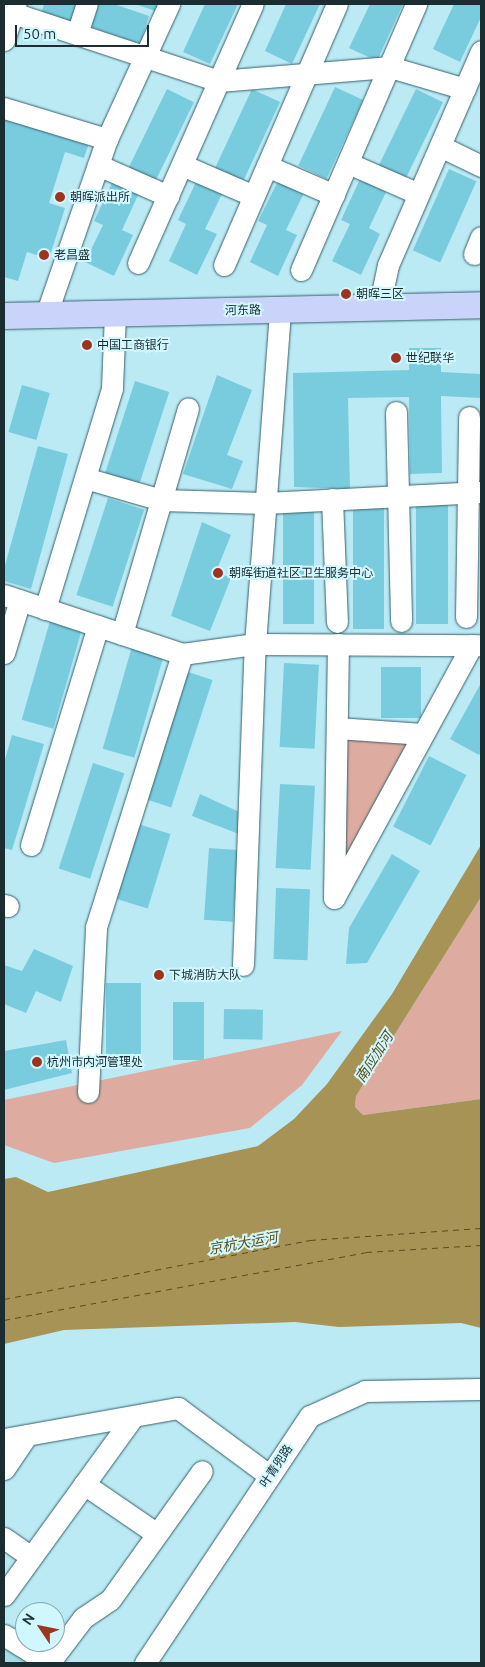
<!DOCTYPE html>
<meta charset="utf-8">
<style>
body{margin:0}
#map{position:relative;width:485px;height:1667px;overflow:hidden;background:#bbeaf5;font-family:Ubuntu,"Noto Sans SC",sans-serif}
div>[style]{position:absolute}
.built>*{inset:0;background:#a5dde9}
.green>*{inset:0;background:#deaba0}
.water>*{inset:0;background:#a69355}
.ferry>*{height:1px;margin-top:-0.5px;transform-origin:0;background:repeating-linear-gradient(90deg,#5b4c1c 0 6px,transparent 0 11px)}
.building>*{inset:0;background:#79ccde;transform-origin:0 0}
.roads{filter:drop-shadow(0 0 1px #35616a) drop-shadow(0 0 1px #35616a)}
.minor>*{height:21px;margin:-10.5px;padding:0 10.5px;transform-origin:10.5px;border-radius:10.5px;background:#fff}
.major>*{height:26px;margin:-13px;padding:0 13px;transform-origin:13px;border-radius:13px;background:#cad4fb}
.dots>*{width:14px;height:14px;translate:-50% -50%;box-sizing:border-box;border:2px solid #d0f6fe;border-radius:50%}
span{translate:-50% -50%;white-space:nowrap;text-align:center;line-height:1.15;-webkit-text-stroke:4px #d0f6fe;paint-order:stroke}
.poi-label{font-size:12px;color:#1b2d31}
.left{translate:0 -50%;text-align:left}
.street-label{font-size:12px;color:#1b2d31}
.water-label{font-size:14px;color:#5b4c1c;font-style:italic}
.frame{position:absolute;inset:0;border:5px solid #1b2d31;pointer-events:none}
.north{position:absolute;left:15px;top:1602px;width:50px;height:50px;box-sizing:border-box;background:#d0f6fe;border:1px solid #88a6ac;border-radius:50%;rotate:304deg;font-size:14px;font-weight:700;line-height:20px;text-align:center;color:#1b2d31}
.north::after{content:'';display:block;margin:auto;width:18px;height:22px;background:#9d3420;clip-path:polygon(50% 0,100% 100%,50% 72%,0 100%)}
.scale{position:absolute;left:15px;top:25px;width:134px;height:22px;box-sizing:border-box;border:2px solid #1b2d31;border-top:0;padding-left:6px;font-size:15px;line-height:18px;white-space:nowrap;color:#1b2d31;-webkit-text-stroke:4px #d0f6fe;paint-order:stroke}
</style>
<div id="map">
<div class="built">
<i style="clip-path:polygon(4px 1647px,29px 1663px,4px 1663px)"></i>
</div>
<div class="green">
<i style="clip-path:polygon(345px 739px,410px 740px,343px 870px)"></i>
<i style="clip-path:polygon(481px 897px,481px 1099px,363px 1115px,355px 1107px,356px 1096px)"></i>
<i style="clip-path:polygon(342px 1031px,302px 1085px,250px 1128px,54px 1163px,4px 1145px,4px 1100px)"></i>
</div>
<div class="water">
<i style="clip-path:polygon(481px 845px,481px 897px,356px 1096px,355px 1107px,363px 1115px,481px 1099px,481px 1328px,461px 1323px,339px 1327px,295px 1322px,64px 1330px,4px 1344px,4px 1179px,16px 1177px,48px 1192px,258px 1146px,294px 1119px,327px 1084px,392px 994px)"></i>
</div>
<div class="ferry">
<i style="left:4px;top:1299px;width:312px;rotate:-10.9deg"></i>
<i style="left:310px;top:1240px;width:171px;rotate:-4deg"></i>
<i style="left:4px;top:1320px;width:368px;rotate:-10.6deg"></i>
<i style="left:366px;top:1252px;width:115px;rotate:-3.5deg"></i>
</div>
<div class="building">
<i style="clip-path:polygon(44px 4px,76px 4px,70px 24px,41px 15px)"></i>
<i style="clip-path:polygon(99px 4px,114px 4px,149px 16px,140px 44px,91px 27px)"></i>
<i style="clip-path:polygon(135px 4px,164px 4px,161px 13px)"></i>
<i style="clip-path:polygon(205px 4px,238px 4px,210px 64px,183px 52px)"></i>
<i style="clip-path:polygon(286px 4px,320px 4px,292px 64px,265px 51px)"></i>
<i style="clip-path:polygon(370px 4px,403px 4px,377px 61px,349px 48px)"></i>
<i style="clip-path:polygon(454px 4px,481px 4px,481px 17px,460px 62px,433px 49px)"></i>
<i style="left:335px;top:87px;width:31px;height:87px;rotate:25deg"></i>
<i style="left:167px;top:89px;width:30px;height:87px;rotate:26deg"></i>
<i style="left:252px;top:89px;width:31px;height:87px;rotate:25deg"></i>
<i style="left:416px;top:89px;width:30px;height:87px;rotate:26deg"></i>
<i style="clip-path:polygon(4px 113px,90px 140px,84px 158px,65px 152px,49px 203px,65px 208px,49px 259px,27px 252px,18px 281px,4px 277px)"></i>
<i style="left:449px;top:169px;width:30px;height:89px;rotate:24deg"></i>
<i style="clip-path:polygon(360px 179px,386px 192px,369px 228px,380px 234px,361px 275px,332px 261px,350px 224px,341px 220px)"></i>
<i style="clip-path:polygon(197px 180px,223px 192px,205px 229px,217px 234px,197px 275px,169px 261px,186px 224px,178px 220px)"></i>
<i style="clip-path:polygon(113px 181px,139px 193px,122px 230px,133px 235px,114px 276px,85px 262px,103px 225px,94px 221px)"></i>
<i style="clip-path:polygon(278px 181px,304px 193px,286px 230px,297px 235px,278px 276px,250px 262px,267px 225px,258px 221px)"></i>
<i style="clip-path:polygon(409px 348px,441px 348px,441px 372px,481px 374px,481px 398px,441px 396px,442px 473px,410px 474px,409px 397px,348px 398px,350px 489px,294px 487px,293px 373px,409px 370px)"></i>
<i style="clip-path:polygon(217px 375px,252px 390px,227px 455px,243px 461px,232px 489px,183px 474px)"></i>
<i style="left:135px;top:381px;width:36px;height:98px;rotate:18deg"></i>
<i style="left:22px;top:385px;width:29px;height:49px;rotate:16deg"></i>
<i style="clip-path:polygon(38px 446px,68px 454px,31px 589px,4px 581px,4px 569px)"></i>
<i style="left:108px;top:498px;width:38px;height:102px;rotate:18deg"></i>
<i style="left:283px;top:499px;width:31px;height:125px"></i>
<i style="left:416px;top:499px;width:32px;height:125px"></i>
<i style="left:384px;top:503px;width:126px;height:31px;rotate:90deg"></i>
<i style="clip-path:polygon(202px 522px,231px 535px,216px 572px,231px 578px,210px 631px,171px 616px)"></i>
<i style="left:52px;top:614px;width:33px;height:110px;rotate:16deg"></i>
<i style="left:133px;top:643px;width:33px;height:110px;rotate:16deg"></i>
<i style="left:284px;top:663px;width:35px;height:84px;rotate:3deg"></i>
<i style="left:381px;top:667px;width:40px;height:51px"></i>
<i style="left:185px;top:671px;width:29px;height:134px;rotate:18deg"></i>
<i style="clip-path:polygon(481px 683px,481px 751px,479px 755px,450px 739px)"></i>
<i style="clip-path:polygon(12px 735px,44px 744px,12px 850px,4px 848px,4px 763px)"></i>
<i style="left:429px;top:756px;width:42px;height:79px;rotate:27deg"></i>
<i style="left:93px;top:763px;width:33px;height:111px;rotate:18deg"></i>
<i style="left:280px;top:784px;width:35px;height:84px;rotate:3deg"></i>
<i style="clip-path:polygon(200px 794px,248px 816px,239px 834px,192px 816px)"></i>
<i style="left:138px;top:824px;width:34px;height:78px;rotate:17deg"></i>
<i style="left:209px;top:848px;width:29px;height:72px;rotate:4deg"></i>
<i style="clip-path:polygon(392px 854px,420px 871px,367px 963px,346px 964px,349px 928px)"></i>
<i style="left:276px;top:888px;width:34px;height:71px;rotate:2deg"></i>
<i style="clip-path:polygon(34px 949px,73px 966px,61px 1002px,36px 991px,26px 1013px,4px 1004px,4px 965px,22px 971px)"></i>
<i style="left:141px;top:983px;width:76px;height:35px;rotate:90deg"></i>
<i style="left:173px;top:1002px;width:31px;height:58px"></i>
<i style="left:224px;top:1009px;width:39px;height:30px;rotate:1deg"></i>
<i style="clip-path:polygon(66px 1040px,72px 1073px,4px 1090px,4px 1051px)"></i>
</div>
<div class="roads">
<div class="minor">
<i style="left:4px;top:10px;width:226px;rotate:18.3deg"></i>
<i style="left:219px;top:81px;width:172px;rotate:-4.7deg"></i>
<i style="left:390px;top:67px;width:78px;rotate:16.3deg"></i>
<i style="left:77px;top:34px;width:32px;rotate:-72deg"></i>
<i style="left:4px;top:40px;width:38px;rotate:-72deg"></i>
<i style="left:4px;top:108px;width:108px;rotate:16.8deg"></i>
<i style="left:440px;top:146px;width:46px;rotate:26deg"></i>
<i style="left:348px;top:163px;width:77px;rotate:23.6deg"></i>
<i style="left:98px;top:165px;width:77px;rotate:23.9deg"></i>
<i style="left:182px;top:165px;width:78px;rotate:23.3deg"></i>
<i style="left:267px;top:166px;width:73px;rotate:23.4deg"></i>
<i style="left:474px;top:254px;width:18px;rotate:-68deg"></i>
<i style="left:138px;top:263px;width:283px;rotate:-66.1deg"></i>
<i style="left:224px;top:265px;width:284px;rotate:-66.6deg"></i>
<i style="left:301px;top:270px;width:290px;rotate:-66.6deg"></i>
<i style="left:379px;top:307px;width:43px;rotate:-77.9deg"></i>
<i style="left:388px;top:265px;width:233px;rotate:-66.5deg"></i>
<i style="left:46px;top:315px;width:186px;rotate:-70.9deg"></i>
<i style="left:107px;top:139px;width:149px;rotate:-65.3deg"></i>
<i style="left:396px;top:412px;width:209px;rotate:88.6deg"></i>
<i style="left:85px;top:478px;width:79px;rotate:16.1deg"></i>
<i style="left:161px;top:500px;width:104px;rotate:1.7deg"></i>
<i style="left:265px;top:503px;width:216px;rotate:-2.9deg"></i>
<i style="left:332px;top:499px;width:123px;rotate:87.7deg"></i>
<i style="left:4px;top:595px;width:188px;rotate:18.3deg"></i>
<i style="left:45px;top:609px;width:231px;rotate:-73.1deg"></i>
<i style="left:112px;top:388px;width:75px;rotate:-87.7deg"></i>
<i style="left:466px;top:617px;width:200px;rotate:-89.1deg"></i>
<i style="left:122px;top:634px;width:235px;rotate:-73.7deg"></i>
<i style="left:338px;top:644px;width:254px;rotate:90.9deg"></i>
<i style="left:334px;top:898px;width:288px;rotate:-61.4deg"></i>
<i style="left:4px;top:653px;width:55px;rotate:-73.2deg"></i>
<i style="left:337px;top:728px;width:86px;rotate:4deg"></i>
<i style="left:31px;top:845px;width:229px;rotate:-73deg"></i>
<i style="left:4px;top:905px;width:4px;rotate:14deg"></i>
<i style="left:243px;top:965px;width:321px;rotate:-87.9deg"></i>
<i style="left:255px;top:644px;width:335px;rotate:-85.7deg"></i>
<i style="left:88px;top:1092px;width:165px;rotate:-87.2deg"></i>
<i style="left:96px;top:927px;width:286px;rotate:-72.5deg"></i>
<i style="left:182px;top:654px;width:74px;rotate:-7.8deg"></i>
<i style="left:255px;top:644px;width:226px;rotate:0.3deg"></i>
<i style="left:4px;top:1439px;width:177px;rotate:-10.1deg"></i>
<i style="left:178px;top:1408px;width:114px;rotate:36.5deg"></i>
<i style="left:4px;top:1469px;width:41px;rotate:-55.9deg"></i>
<i style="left:84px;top:1484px;width:88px;rotate:34.4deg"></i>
<i style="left:4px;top:1538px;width:33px;rotate:35deg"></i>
<i style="left:4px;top:1595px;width:220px;rotate:-54.1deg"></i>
<i style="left:4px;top:1635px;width:53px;rotate:31.9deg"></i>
<i style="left:49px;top:1663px;width:56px;rotate:-52.9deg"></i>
<i style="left:83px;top:1618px;width:32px;rotate:-34deg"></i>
<i style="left:110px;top:1600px;width:158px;rotate:-54.5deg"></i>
<i style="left:145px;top:1663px;width:297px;rotate:-56.3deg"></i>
<i style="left:310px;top:1416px;width:60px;rotate:-24.4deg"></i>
<i style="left:365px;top:1391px;width:116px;rotate:-1deg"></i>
</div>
<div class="major">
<i style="left:4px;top:316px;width:477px;rotate:-1.3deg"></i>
</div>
</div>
<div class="dots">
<i style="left:60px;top:197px;background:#9d3420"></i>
<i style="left:44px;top:255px;background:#9d3420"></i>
<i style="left:346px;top:294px;background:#9d3420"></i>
<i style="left:87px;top:345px;background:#9d3420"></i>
<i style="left:396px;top:358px;background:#9d3420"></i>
<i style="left:218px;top:573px;background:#9d3420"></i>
<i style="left:159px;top:975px;background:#9d3420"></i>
<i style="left:37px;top:1062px;background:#9d3420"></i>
</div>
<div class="poi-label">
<span class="left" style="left:70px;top:197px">朝晖派出所</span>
<span class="left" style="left:54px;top:255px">老昌盛</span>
<span class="left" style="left:356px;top:294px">朝晖三区</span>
<span class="left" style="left:97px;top:345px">中国工商银行</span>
<span class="left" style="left:406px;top:358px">世纪联华</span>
<span class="left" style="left:229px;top:573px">朝晖街道社区卫生服务中心</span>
<span class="left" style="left:169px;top:975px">下城消防大队</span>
<span class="left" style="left:47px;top:1062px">杭州市内河管理处</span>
</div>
<div class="street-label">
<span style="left:243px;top:310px;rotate:-1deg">河东路</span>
<span style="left:276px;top:1466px;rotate:-56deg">叶青兜路</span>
</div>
<div class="water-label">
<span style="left:374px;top:1057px;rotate:-57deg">南应加河</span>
<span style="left:243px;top:1243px;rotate:-10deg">京杭大运河</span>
</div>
<div class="frame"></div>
<div class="north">N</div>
<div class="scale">50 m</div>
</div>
